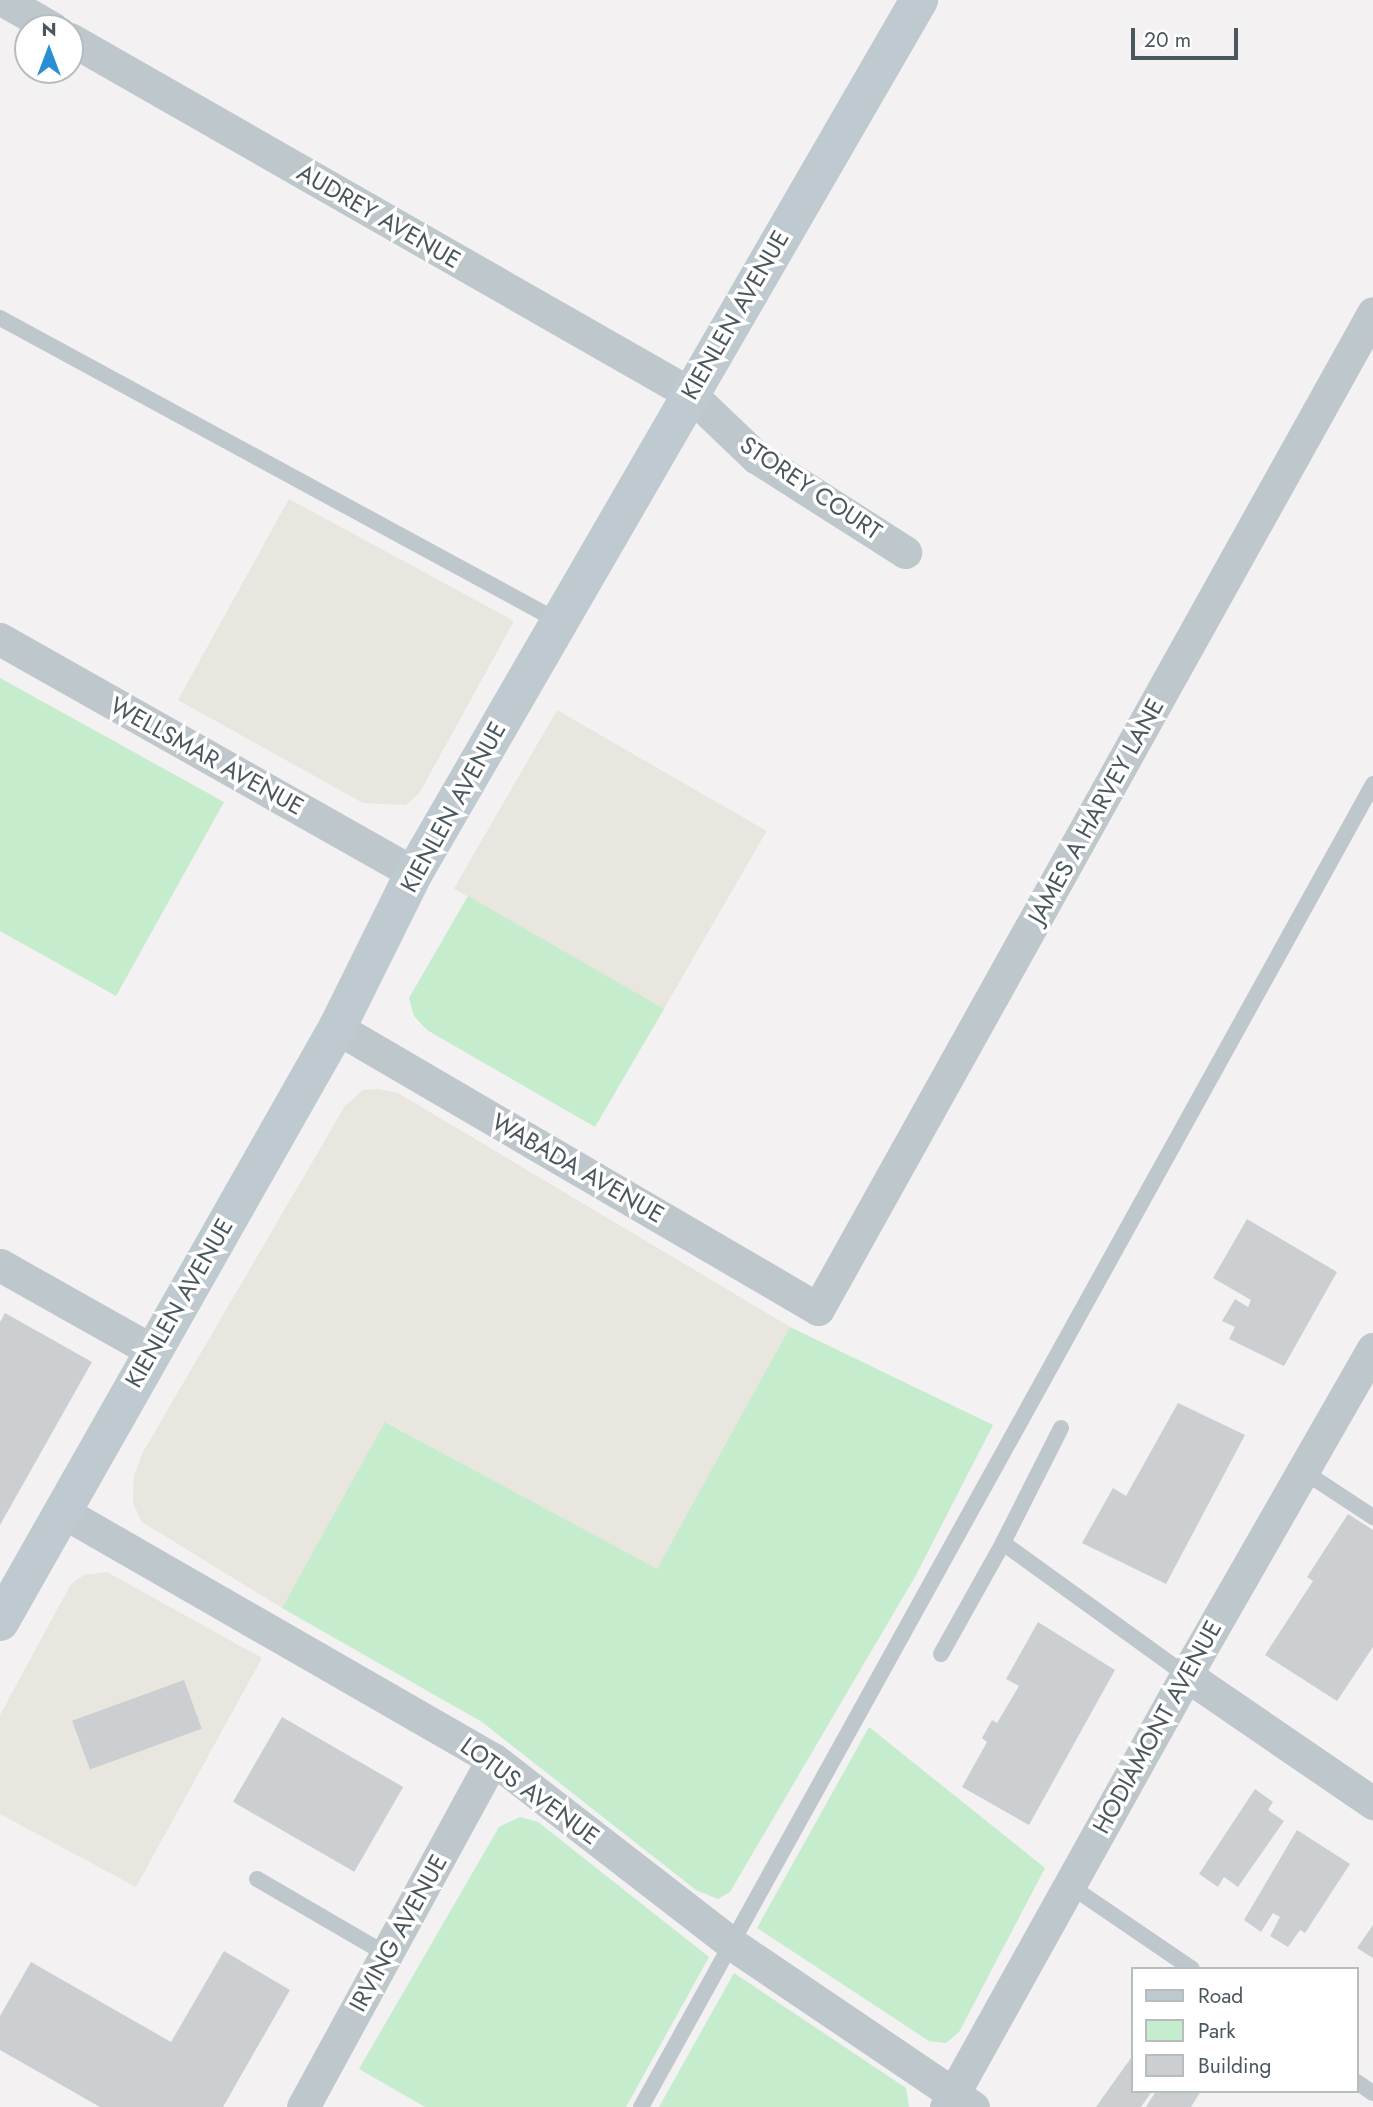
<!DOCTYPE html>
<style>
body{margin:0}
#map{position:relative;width:1373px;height:2107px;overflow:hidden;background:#f3f1f1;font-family:Jost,sans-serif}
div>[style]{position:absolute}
.commercial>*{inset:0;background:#e9e5df;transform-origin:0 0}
.green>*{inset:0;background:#c4eccd}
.building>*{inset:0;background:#cbcfd2;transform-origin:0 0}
.service>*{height:16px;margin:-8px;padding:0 8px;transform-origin:8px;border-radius:8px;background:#bec7cc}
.minor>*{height:33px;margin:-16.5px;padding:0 16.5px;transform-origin:16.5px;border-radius:16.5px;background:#bec7cc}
.secondary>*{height:38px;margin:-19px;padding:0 19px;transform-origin:19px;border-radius:19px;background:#becad0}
span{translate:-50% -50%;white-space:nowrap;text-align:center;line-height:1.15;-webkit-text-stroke:7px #fff;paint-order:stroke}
.street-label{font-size:24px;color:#4a575d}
.legend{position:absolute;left:1131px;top:1967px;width:228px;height:126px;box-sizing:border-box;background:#fff;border:2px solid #b7bcbe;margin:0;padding:9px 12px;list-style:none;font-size:21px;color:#4a575d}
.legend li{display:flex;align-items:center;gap:14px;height:35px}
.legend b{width:35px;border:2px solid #b7bcbe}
.north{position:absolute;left:14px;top:14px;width:70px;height:70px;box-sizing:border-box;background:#fff;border:2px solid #b7bcbe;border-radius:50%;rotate:0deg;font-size:19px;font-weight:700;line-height:28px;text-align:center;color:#4a575d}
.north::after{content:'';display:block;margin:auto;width:24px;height:32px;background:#2a8ed3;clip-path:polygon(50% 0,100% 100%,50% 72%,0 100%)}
.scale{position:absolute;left:1131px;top:28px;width:107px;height:32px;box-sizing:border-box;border:4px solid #4a575d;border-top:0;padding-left:9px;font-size:21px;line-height:24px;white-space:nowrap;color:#4a575d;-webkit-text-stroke:5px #fff;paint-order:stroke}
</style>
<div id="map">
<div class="commercial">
<i style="clip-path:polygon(289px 499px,514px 621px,420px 792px,406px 805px,363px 803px,178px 700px)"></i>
<i style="left:557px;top:710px;width:242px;height:206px;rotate:30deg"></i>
<i style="clip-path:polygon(379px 1089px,398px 1093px,790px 1327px,657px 1570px,386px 1422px,282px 1608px,142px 1522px,133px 1503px,134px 1475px,143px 1452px,345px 1106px,363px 1090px)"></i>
<i style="clip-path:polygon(107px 1572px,262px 1658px,136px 1887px,0 1814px,0 1715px,71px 1584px,84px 1575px)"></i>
</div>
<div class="green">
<i style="clip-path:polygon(0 678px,224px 802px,116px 996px,0 931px)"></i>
<i style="clip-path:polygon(468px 896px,664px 1009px,595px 1127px,427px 1030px,414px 1016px,409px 998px)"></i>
<i style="clip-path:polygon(790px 1327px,993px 1425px,916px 1575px,730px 1892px,718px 1899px,696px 1890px,482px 1722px,282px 1608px,385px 1422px,657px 1569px)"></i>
<i style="clip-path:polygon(869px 1727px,1045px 1868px,959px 2032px,946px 2043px,929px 2041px,757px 1928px)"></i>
<i style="clip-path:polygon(520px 1817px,538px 1822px,709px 1957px,626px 2107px,425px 2107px,359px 2069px,499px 1827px)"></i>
<i style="clip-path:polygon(734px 1973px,906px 2088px,909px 2107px,659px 2107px)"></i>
</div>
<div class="building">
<i style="clip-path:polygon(1247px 1219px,1337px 1272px,1284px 1366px,1229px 1339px,1235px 1327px,1222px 1321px,1235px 1299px,1248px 1307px,1251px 1300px,1213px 1278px)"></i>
<i style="clip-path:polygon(5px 1313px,92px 1362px,0 1525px,0 1322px)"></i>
<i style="clip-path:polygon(1178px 1403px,1245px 1435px,1166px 1584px,1082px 1543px,1113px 1488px,1126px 1496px)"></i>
<i style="clip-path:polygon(1348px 1514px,1373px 1530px,1373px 1647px,1337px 1701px,1265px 1655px,1313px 1581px,1307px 1577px)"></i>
<i style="clip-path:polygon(1038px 1622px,1115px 1670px,1029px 1825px,962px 1787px,987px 1742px,982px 1738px,992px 1720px,997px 1723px,1019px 1686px,1006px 1679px)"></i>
<i style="left:184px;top:1680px;width:52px;height:119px;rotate:70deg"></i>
<i style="left:282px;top:1717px;width:140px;height:98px;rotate:30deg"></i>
<i style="clip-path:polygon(1255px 1789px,1273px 1802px,1268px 1810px,1284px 1821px,1238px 1887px,1224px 1877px,1218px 1887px,1199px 1874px)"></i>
<i style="clip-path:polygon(1297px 1830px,1350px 1864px,1305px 1933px,1300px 1930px,1288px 1947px,1270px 1936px,1280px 1917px,1273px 1913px,1261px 1932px,1244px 1920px)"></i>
<i style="clip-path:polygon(1373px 1925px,1373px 1958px,1357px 1948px)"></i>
<i style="clip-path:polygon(224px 1951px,290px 1990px,223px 2107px,100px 2107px,0 2050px,0 2016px,31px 1962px,171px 2042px)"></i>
<i style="clip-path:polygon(1133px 2055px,1133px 2091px,1152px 2091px,1141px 2107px,1096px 2107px)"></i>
<i style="clip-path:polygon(1156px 2091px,1201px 2091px,1191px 2107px,1146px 2107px)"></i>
</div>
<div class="service">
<i style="left:0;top:318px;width:635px;rotate:28.5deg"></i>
<i style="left:1061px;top:1428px;width:129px;rotate:116.8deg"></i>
<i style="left:1003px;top:1543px;width:226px;rotate:35.8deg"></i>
<i style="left:1303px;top:1471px;width:84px;rotate:33.3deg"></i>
<i style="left:941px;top:1654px;width:127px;rotate:-60.8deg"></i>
<i style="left:257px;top:1879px;width:149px;rotate:30.2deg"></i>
<i style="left:1069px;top:1885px;width:149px;rotate:34.3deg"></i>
<i style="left:1357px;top:2082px;width:19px;rotate:35deg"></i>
<i style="left:641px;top:2107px;width:1512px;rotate:-61.04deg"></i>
</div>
<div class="minor">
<i style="left:3px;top:0;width:56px;rotate:29.7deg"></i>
<i style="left:70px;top:39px;width:713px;rotate:29.76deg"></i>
<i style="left:689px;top:393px;width:93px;rotate:43.7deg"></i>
<i style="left:756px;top:457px;width:177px;rotate:32.5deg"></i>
<i style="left:0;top:639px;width:476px;rotate:29.5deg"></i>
<i style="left:337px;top:1028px;width:557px;rotate:30.29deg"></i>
<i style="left:818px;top:1309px;width:1140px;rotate:-60.87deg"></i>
<i style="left:0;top:1265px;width:173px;rotate:29.4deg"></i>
<i style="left:63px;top:1512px;width:496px;rotate:29.9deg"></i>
<i style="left:493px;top:1759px;width:302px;rotate:37.7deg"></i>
<i style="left:732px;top:1944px;width:291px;rotate:34.1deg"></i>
<i style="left:1186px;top:1675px;width:227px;rotate:34.4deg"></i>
<i style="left:303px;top:2107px;width:396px;rotate:-61.4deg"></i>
<i style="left:946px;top:2107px;width:494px;rotate:-60.9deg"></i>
<i style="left:1186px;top:1675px;width:376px;rotate:-60.2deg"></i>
</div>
<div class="secondary">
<i style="left:0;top:1622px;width:683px;rotate:-60.43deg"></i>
<i style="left:337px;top:1028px;width:173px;rotate:-63.6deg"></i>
<i style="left:414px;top:873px;width:1009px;rotate:-59.95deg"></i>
</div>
<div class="street-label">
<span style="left:379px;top:216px;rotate:30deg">AUDREY AVENUE</span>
<span style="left:735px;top:315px;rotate:-60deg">KIENLEN AVENUE</span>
<span style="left:811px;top:488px;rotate:34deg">STOREY COURT</span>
<span style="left:207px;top:756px;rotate:29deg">WELLSMAR AVENUE</span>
<span style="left:453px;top:807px;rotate:-61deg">KIENLEN AVENUE</span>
<span style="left:1096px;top:811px;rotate:-61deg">JAMES A HARVEY LANE</span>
<span style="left:578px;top:1168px;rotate:30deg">WABADA AVENUE</span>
<span style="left:179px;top:1303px;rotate:-60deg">KIENLEN AVENUE</span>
<span style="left:1157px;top:1727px;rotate:-61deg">HODIAMONT AVENUE</span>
<span style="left:530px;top:1791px;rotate:36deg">LOTUS AVENUE</span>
<span style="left:398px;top:1933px;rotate:-61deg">IRVING AVENUE</span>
</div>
<ul class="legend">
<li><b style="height:9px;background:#becad0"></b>Road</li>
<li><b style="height:19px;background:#c4eccd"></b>Park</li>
<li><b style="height:19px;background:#cbcfd2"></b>Building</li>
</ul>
<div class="north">N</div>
<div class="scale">20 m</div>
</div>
